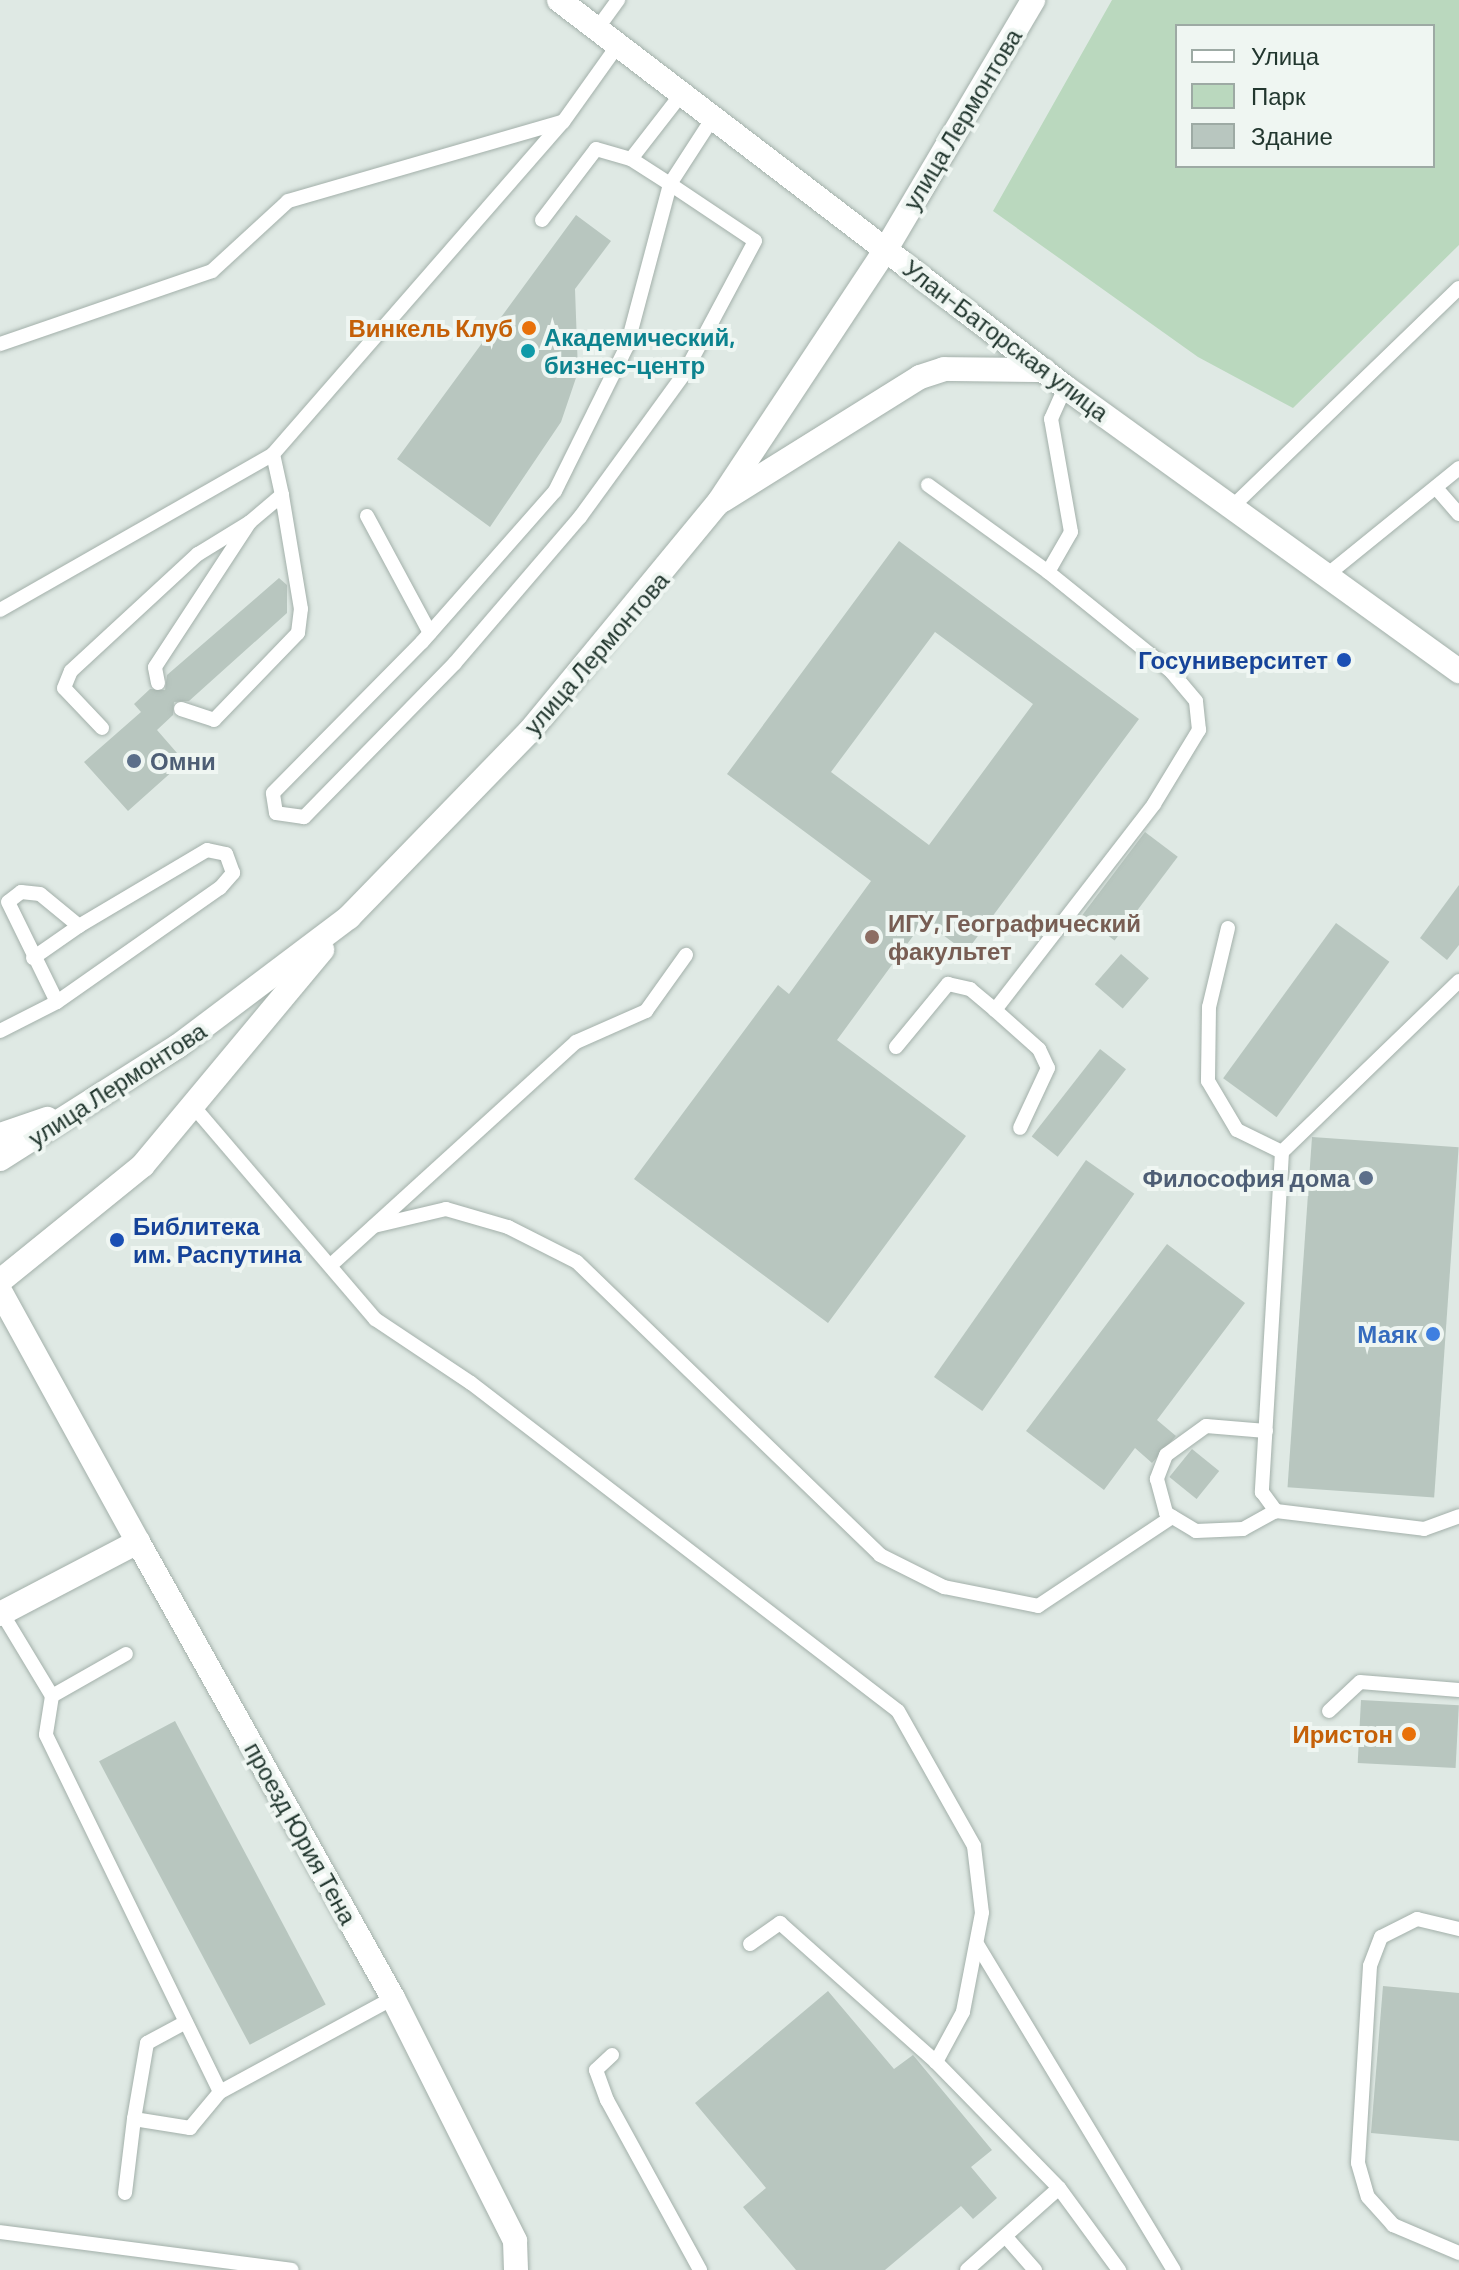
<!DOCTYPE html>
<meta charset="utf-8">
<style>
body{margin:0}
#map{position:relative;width:1459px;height:2270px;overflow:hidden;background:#dfe9e4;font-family:Barlow,sans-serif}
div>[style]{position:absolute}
.green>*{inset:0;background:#bad8be}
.building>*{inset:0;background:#b8c6bf;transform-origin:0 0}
.roads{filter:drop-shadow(0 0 2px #a3b0aa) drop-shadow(0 0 2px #a3b0aa)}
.lane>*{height:14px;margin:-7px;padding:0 7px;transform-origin:7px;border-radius:7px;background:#fff}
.street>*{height:24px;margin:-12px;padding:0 12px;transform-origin:12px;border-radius:12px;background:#fff}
.secondary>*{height:24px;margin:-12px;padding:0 12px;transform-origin:12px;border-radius:12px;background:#fff}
.dots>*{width:22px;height:22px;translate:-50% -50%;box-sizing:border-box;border:4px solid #eff6f2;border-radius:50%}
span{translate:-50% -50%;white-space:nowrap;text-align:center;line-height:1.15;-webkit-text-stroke:8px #eff6f2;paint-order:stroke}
.street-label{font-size:24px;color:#22372f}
.food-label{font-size:24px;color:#c56008;font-weight:700}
.right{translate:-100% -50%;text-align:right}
.culture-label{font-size:24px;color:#0d838f;font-weight:700}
.left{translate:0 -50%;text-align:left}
.transit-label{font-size:24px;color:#164399;font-weight:700}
.service-label{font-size:24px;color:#4e5e75;font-weight:700}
.education-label{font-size:24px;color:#785e54;font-weight:700}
.shop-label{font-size:24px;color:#366cbe;font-weight:700}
.legend{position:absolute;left:1175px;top:24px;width:260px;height:144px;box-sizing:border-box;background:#eff6f2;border:2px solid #9daaa4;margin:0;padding:10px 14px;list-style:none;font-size:24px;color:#22372f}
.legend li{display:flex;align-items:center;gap:16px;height:40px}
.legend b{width:40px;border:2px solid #9daaa4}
</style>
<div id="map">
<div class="green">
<i style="clip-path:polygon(evenodd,1112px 0,1459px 0,1459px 245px,1293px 408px,1198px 357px,993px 211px,1112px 0,1177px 26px,1433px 26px,1433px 166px,1177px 166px,1177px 26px)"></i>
</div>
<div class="building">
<i style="clip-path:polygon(576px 215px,611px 241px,575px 289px,578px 372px,561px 422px,490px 527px,397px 459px)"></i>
<i style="clip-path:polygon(evenodd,899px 541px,1139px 719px,966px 952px,924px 921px,837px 1040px,966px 1136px,828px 1323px,634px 1179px,778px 985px,789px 994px,871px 881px,727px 774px,899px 541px,935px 632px,1033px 704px,929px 845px,831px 772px,935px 632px)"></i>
<i style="clip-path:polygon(279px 578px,287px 585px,287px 613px,189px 701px,174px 702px,173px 715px,157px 730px,184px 761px,128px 811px,84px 762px,141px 712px,134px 704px,150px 689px,165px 690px,167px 675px)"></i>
<i style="left:1145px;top:832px;width:41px;height:105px;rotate:37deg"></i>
<i style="clip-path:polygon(1459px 885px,1459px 945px,1447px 960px,1420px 938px)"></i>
<i style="left:1336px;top:923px;width:66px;height:192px;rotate:36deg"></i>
<i style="left:1121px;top:954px;width:37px;height:40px;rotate:41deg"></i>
<i style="left:1100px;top:1049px;width:33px;height:111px;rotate:38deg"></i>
<i style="left:1312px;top:1137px;width:147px;height:351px;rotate:4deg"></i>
<i style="left:1086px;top:1160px;width:59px;height:265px;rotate:35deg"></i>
<i style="clip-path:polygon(1167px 1244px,1245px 1303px,1157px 1420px,1176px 1436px,1152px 1463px,1135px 1448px,1104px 1490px,1026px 1431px)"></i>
<i style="left:1192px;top:1449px;width:35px;height:36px;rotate:39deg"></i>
<i style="left:1361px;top:1700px;width:98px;height:63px;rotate:3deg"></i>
<i style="left:175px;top:1721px;width:321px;height:86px;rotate:62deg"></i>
<i style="clip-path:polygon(1383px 1986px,1459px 1993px,1459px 2141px,1371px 2133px)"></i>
<i style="clip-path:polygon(828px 1991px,894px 2069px,913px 2055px,992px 2150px,971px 2167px,997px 2198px,973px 2219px,961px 2206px,885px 2270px,796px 2270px,743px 2207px,766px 2188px,695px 2103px)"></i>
</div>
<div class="roads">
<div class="lane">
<i style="left:597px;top:29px;width:36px;rotate:-54deg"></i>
<i style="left:631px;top:159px;width:46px;rotate:32.7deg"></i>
<i style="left:670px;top:184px;width:81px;rotate:-57.1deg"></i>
<i style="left:670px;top:184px;width:102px;rotate:33.8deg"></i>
<i style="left:755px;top:241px;width:151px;rotate:118.1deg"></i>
<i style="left:684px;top:374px;width:177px;rotate:126deg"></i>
<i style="left:580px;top:517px;width:192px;rotate:130.6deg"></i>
<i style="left:455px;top:663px;width:216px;rotate:134.4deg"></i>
<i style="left:304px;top:817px;width:28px;rotate:-172deg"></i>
<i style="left:276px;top:813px;width:20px;rotate:-99deg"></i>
<i style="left:273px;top:793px;width:212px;rotate:-45.4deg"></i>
<i style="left:422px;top:642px;width:201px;rotate:-48.6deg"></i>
<i style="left:555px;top:491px;width:162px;rotate:-63.6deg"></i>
<i style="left:627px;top:346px;width:168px;rotate:-75.1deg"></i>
<i style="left:542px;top:220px;width:89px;rotate:-52.7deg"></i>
<i style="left:596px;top:149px;width:36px;rotate:16deg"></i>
<i style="left:631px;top:159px;width:85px;rotate:-52.2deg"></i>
<i style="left:0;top:344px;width:224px;rotate:-19deg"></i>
<i style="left:212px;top:271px;width:103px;rotate:-42.6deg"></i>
<i style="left:288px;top:201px;width:284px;rotate:-16.1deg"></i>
<i style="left:928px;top:485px;width:148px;rotate:35.9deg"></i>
<i style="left:1437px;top:489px;width:33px;rotate:49deg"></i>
<i style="left:1233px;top:506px;width:314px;rotate:-44deg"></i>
<i style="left:367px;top:516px;width:133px;rotate:61.7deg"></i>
<i style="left:1327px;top:575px;width:170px;rotate:-39deg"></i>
<i style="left:0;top:610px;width:314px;rotate:-29.7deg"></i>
<i style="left:273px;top:454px;width:441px;rotate:-48.9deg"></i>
<i style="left:563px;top:122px;width:95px;rotate:-54.5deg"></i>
<i style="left:158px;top:683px;width:16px;rotate:-101deg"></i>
<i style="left:155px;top:667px;width:173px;rotate:-56.8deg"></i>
<i style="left:250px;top:522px;width:42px;rotate:-40.2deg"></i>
<i style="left:282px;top:495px;width:42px;rotate:-102.4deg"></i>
<i style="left:181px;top:709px;width:35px;rotate:18deg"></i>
<i style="left:214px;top:720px;width:121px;rotate:-46deg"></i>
<i style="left:298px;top:633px;width:24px;rotate:-83deg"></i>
<i style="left:301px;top:609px;width:116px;rotate:-99.5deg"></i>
<i style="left:102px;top:728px;width:55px;rotate:-133.5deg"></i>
<i style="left:64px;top:688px;width:18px;rotate:-68deg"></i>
<i style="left:71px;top:671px;width:173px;rotate:-42.7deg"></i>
<i style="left:198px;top:554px;width:61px;rotate:-31.6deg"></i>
<i style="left:1228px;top:928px;width:81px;rotate:103.5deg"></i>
<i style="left:1209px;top:1007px;width:74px;rotate:90.8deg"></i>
<i style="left:1208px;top:1081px;width:57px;rotate:59.4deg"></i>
<i style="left:1237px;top:1130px;width:50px;rotate:26.1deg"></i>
<i style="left:33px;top:958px;width:56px;rotate:-34.8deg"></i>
<i style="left:1459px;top:981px;width:246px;rotate:136deg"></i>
<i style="left:1282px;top:1152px;width:341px;rotate:93.4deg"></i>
<i style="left:1262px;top:1492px;width:24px;rotate:54deg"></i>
<i style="left:1276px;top:1511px;width:149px;rotate:6.9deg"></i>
<i style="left:1424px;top:1529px;width:37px;rotate:-20deg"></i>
<i style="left:995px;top:1010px;width:59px;rotate:41.6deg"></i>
<i style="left:1039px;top:1049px;width:21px;rotate:65deg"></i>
<i style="left:1048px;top:1068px;width:66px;rotate:115deg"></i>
<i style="left:0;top:1031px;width:64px;rotate:-27deg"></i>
<i style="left:57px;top:1002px;width:199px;rotate:-35deg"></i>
<i style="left:220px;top:888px;width:20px;rotate:-49deg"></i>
<i style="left:233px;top:873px;width:20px;rotate:-110deg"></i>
<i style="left:226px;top:854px;width:19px;rotate:-168deg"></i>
<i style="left:207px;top:850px;width:149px;rotate:149.3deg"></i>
<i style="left:79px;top:926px;width:50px;rotate:-140.6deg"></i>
<i style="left:40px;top:894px;width:19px;rotate:-174deg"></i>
<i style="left:21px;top:892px;width:16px;rotate:142deg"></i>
<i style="left:8px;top:902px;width:111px;rotate:63.9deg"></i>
<i style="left:896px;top:1047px;width:82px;rotate:-50.5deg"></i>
<i style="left:948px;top:984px;width:23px;rotate:13deg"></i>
<i style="left:970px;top:989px;width:33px;rotate:40deg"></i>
<i style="left:995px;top:1010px;width:260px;rotate:-52.3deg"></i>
<i style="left:1154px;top:804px;width:87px;rotate:-58.7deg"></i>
<i style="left:1199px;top:730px;width:29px;rotate:-96deg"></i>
<i style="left:1196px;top:701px;width:38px;rotate:-130deg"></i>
<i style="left:1172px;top:672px;width:159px;rotate:-141.1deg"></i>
<i style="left:1048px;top:572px;width:46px;rotate:-60.1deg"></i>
<i style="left:1071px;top:532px;width:115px;rotate:-100deg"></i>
<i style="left:1051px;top:419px;width:35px;rotate:-66deg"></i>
<i style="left:194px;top:1107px;width:279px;rotate:49.5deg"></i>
<i style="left:375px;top:1319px;width:115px;rotate:33.7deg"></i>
<i style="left:471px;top:1383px;width:538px;rotate:37.53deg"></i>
<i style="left:898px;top:1711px;width:155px;rotate:60.6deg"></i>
<i style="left:974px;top:1846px;width:67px;rotate:83.2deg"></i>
<i style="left:982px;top:1913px;width:101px;rotate:100.9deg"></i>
<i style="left:963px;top:2012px;width:57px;rotate:118.4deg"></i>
<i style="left:936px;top:2062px;width:176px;rotate:45.7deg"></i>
<i style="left:1059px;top:2188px;width:123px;rotate:138.3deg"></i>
<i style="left:374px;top:1226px;width:74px;rotate:-13.3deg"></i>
<i style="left:446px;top:1209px;width:65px;rotate:16.2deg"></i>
<i style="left:508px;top:1227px;width:77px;rotate:26.9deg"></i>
<i style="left:577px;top:1262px;width:421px;rotate:44deg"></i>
<i style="left:880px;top:1555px;width:72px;rotate:26.6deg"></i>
<i style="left:944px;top:1587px;width:96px;rotate:11.4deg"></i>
<i style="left:1038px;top:1606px;width:161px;rotate:-33.6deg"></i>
<i style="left:332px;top:1264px;width:330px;rotate:-42.3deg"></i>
<i style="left:576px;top:1042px;width:77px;rotate:-23.9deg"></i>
<i style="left:646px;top:1011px;width:69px;rotate:-54.5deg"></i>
<i style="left:1266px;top:1431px;width:60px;rotate:-175.2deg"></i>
<i style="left:1206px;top:1426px;width:49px;rotate:144.1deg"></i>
<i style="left:1166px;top:1455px;width:26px;rotate:111deg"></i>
<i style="left:1157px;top:1479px;width:35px;rotate:75deg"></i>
<i style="left:1166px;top:1513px;width:35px;rotate:31deg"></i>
<i style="left:1196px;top:1531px;width:47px;rotate:-2.4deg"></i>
<i style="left:1243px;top:1529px;width:38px;rotate:-29deg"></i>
<i style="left:2px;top:1613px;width:97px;rotate:58.9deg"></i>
<i style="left:52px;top:1696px;width:39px;rotate:99deg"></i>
<i style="left:46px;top:1735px;width:397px;rotate:64deg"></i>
<i style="left:220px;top:2092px;width:197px;rotate:-28.5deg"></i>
<i style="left:52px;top:1696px;width:85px;rotate:-29.6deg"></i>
<i style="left:1329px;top:1711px;width:42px;rotate:-43.1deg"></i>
<i style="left:1360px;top:1682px;width:99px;rotate:4.6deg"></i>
<i style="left:1459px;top:1929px;width:43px;rotate:-166.6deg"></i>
<i style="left:1417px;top:1919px;width:40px;rotate:153.4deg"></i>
<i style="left:1381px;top:1937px;width:31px;rotate:111deg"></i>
<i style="left:1370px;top:1966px;width:197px;rotate:93.5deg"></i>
<i style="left:1358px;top:2163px;width:35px;rotate:74deg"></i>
<i style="left:1368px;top:2197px;width:38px;rotate:48deg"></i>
<i style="left:1393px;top:2225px;width:72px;rotate:23deg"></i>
<i style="left:750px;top:1944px;width:37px;rotate:-35deg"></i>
<i style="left:780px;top:1923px;width:209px;rotate:41.7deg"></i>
<i style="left:977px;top:1944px;width:381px;rotate:58.9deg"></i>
<i style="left:612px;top:2055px;width:22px;rotate:137deg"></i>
<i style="left:596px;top:2070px;width:32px;rotate:70deg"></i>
<i style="left:607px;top:2100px;width:194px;rotate:61.3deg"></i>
<i style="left:134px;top:2119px;width:77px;rotate:-80.3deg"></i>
<i style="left:147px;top:2043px;width:44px;rotate:-28.3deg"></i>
<i style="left:1059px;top:2188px;width:102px;rotate:53.8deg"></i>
<i style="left:125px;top:2193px;width:75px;rotate:-83.1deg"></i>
<i style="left:134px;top:2119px;width:57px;rotate:9.1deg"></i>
<i style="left:190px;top:2128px;width:47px;rotate:-50.2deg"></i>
<i style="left:0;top:2232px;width:294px;rotate:7.4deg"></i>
<i style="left:1006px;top:2237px;width:44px;rotate:48.7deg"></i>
</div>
<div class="street">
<i style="left:0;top:1291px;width:286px;rotate:61.2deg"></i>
<i style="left:0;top:1614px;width:156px;rotate:-27.6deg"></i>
<i style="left:138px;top:1542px;width:522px;rotate:60.79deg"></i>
<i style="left:393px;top:1998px;width:272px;rotate:63.3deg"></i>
<i style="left:515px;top:2241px;width:29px;rotate:88deg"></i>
</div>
<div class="secondary">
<i style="left:559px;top:0;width:637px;rotate:37.41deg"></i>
<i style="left:1065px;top:387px;width:486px;rotate:35.8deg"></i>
<i style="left:723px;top:500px;width:232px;rotate:-32deg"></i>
<i style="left:920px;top:377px;width:25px;rotate:-18deg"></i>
<i style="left:944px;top:369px;width:100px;rotate:0.6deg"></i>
<i style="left:0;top:1135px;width:50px;rotate:-18.8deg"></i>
<i style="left:0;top:1159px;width:211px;rotate:-32.4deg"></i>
<i style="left:178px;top:1046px;width:214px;rotate:-37deg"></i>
<i style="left:349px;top:917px;width:258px;rotate:-45.8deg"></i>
<i style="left:529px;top:732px;width:297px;rotate:-50.5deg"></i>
<i style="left:718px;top:503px;width:305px;rotate:-56.5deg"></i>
<i style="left:886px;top:249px;width:289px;rotate:-59.4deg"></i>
<i style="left:0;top:1281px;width:184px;rotate:-39deg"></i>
<i style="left:143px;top:1165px;width:280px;rotate:-50.2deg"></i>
</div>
</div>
<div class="dots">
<i style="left:529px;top:328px;background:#e8710a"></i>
<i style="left:528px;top:351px;background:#0f9aa8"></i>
<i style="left:1344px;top:660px;background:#1a4fb4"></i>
<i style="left:134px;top:761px;background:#5c6f8a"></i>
<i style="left:872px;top:937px;background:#8d6e63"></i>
<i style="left:1366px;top:1178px;background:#5c6f8a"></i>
<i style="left:117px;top:1240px;background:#1a4fb4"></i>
<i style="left:1433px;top:1334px;background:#3f7fe0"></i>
<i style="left:1409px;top:1734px;background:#e8710a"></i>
</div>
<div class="street-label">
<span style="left:962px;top:119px;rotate:-59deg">улица Лермонтова</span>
<span style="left:1006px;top:340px;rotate:37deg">Улан-Баторская улица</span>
<span style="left:596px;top:653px;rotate:-49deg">улица Лермонтова</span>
<span style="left:117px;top:1084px;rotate:-33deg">улица Лермонтова</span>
<span style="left:301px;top:1833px;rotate:61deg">проезд Юрия Тена</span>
</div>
<div class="food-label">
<span class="right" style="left:513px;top:328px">Винкель Клуб</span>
<span class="right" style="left:1393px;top:1734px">Иристон</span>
</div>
<div class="culture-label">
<span class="left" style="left:544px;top:351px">Академический,<br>бизнес-центр</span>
</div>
<div class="transit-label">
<span class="right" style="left:1328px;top:660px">Госуниверситет</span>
<span class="left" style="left:133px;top:1240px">Библитека<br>им. Распутина</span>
</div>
<div class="service-label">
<span class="left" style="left:150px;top:761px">Омни</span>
<span class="right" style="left:1350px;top:1178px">Философия дома</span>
</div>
<div class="education-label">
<span class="left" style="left:888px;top:937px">ИГУ, Географический<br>факультет</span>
</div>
<div class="shop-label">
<span class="right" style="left:1417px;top:1334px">Маяк</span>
</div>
<ul class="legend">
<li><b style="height:10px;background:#fff"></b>Улица</li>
<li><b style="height:22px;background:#bad8be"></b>Парк</li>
<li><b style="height:22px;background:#b8c6bf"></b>Здание</li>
</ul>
</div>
